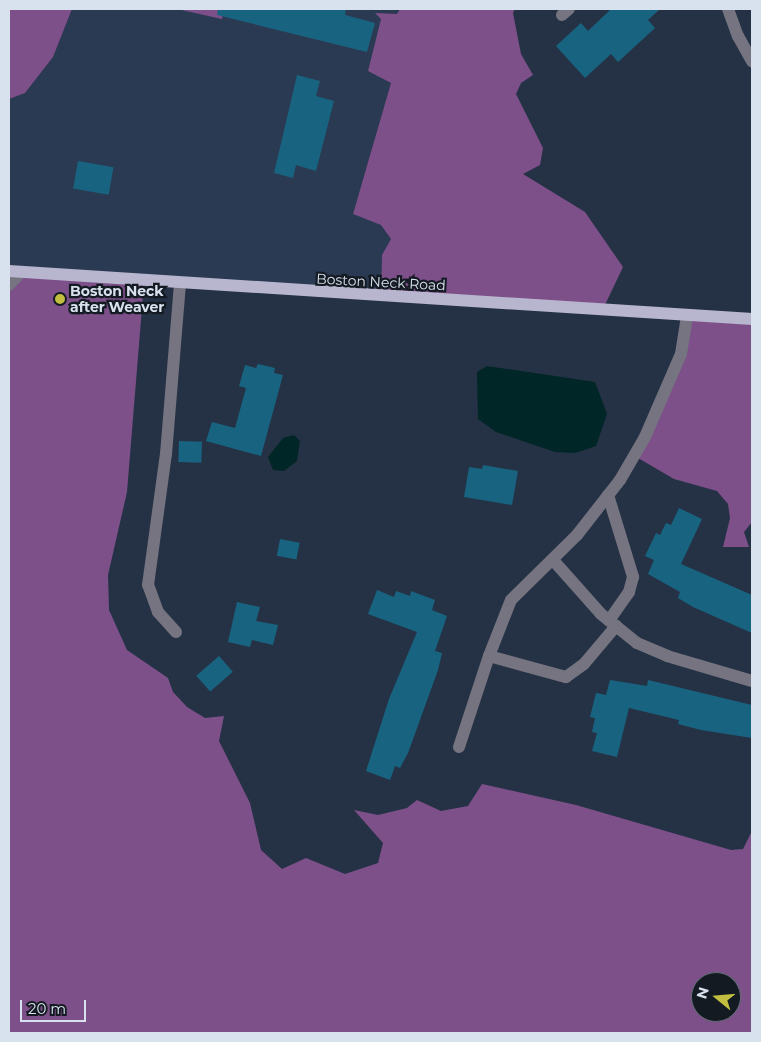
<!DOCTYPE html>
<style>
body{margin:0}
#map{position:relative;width:761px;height:1042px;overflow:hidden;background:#253245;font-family:Montserrat,sans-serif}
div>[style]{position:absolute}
.built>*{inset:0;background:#2b3a53}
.forest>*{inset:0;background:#7d508a}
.water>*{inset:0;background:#002627}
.building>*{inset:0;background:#186480;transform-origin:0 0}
.minor>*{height:12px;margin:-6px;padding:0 6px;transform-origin:6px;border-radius:6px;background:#757480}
.major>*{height:12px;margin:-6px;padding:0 6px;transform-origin:6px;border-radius:6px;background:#b8b6ce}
.dots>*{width:14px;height:14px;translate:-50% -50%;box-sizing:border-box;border:2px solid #141a22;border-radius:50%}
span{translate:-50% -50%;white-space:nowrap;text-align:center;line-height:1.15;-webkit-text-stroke:4.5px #141a22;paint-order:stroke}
.street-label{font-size:14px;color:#d8e1ee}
.poi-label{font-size:14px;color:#d8e1ee;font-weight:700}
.left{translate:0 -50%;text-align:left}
.frame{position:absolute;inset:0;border:10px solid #d8e1ee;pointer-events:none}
.north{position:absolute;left:691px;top:972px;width:50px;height:50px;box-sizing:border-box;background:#141a22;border:1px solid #626a74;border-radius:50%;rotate:287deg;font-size:14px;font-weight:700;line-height:20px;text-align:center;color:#d8e1ee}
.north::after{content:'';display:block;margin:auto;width:18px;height:22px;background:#c1be40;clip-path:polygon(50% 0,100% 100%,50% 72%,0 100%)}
.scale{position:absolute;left:20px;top:1000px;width:66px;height:22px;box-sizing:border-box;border:2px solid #d8e1ee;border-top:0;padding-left:6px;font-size:15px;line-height:18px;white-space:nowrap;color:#d8e1ee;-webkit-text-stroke:4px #141a22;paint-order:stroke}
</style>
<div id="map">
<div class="built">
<i style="clip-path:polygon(72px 9px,177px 9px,222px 18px,224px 9px,400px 9px,398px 14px,375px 13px,381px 19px,368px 71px,391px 83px,353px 214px,381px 225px,391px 239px,382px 255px,381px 297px,9px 272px,9px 99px,25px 93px,53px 57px)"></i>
</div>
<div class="forest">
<i style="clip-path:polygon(9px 9px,72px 9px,53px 57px,25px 93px,9px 99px)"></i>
<i style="clip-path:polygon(177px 9px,224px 9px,222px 19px)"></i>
<i style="clip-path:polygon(400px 9px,515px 9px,513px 13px,521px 54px,533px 75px,521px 83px,516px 94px,543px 148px,540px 165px,523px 174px,585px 212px,623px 267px,603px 309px,381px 296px,382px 255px,391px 239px,381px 225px,353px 214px,391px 83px,368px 71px,381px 19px,375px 13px,397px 14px)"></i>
<i style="clip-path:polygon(evenodd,9px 272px,144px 283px,127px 492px,108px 575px,109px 610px,127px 650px,168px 678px,173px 692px,187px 707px,205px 718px,224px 716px,219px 741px,250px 803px,261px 850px,282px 869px,306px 858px,345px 874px,378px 863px,383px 843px,354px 810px,378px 815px,407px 808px,417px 800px,441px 811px,468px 806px,482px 784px,576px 805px,731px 850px,743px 849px,752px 831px,752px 1033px,9px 1033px,9px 272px,701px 982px,731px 982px,731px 1012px,701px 1012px,701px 982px)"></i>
<i style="clip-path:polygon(693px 319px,752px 323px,752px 522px,744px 532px,749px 547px,723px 547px,730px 518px,728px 504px,717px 491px,674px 479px,638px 458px)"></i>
</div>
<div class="water">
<i style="clip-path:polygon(487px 366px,595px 382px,607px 414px,596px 446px,575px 453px,555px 452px,496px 432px,478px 419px,477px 372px)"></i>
<i style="clip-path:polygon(294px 435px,300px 441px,297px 461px,284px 471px,273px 470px,268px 457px,283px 438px)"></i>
</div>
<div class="building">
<i style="clip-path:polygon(218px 9px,346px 9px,345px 15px,375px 23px,367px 52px,217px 15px)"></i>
<i style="clip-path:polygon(611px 9px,660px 9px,648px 20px,655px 28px,618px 62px,611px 54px,585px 78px,556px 46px,581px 23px,588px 31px)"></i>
<i style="clip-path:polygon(297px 75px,320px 81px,316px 96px,334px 101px,316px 171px,296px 165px,293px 178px,274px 173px)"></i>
<i style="left:78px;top:161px;width:36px;height:28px;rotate:10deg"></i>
<i style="clip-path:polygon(258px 364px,275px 368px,274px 373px,283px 375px,261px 456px,206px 441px,212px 422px,235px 428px,246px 388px,239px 386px,245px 365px,256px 368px)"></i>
<i style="left:179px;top:441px;width:23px;height:21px;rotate:2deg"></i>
<i style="clip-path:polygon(483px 465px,518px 471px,512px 505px,464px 497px,469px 467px,482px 469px)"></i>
<i style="clip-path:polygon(679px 508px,702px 519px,681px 564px,752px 595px,752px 633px,693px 607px,678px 598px,680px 592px,648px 574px,654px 560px,645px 556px,656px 533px,660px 535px,666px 523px,671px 525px)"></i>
<i style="left:280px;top:539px;width:20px;height:17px;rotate:11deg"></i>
<i style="clip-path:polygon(377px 590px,394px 597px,396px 591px,410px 596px,411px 591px,435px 600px,432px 610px,447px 616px,435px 651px,442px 653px,438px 670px,408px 753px,400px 768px,395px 766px,390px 780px,366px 771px,389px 699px,417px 632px,368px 614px)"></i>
<i style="clip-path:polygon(237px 602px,260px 607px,256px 621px,278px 625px,273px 645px,252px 640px,250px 647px,228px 642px)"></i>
<i style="left:219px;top:656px;width:21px;height:30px;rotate:49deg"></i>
<i style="clip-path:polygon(610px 680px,647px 686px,648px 680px,752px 705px,752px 738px,701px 730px,678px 724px,679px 720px,629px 708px,617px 757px,592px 751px,597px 733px,592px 732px,595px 718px,590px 717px,596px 693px,606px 695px)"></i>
</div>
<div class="minor">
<i style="left:728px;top:9px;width:29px;rotate:70deg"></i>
<i style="left:738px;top:36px;width:29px;rotate:61deg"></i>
<i style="left:562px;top:15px;width:9px;rotate:-41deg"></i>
<i style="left:9px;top:285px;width:18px;rotate:-47deg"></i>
<i style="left:608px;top:495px;width:86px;rotate:73deg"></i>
<i style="left:633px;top:577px;width:16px;rotate:105deg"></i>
<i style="left:629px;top:592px;width:35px;rotate:125deg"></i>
<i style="left:553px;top:560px;width:72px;rotate:48.4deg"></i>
<i style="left:601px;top:614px;width:46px;rotate:38.9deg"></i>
<i style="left:637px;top:643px;width:33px;rotate:23deg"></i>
<i style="left:667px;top:656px;width:89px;rotate:16.4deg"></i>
<i style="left:176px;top:632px;width:27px;rotate:-132deg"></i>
<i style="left:158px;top:612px;width:29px;rotate:-110deg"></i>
<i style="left:148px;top:585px;width:132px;rotate:-82.2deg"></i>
<i style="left:166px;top:454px;width:171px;rotate:-85.3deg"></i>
<i style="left:489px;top:656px;width:60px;rotate:-68.6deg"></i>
<i style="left:511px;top:600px;width:93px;rotate:-44.6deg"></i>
<i style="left:577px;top:535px;width:70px;rotate:-52deg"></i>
<i style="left:620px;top:480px;width:50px;rotate:-59.8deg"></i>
<i style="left:645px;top:437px;width:90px;rotate:-66.6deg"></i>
<i style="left:681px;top:354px;width:37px;rotate:-81deg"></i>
<i style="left:459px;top:747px;width:96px;rotate:-71.8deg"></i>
<i style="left:489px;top:656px;width:80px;rotate:15.3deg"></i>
<i style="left:566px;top:677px;width:22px;rotate:-36deg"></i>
<i style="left:584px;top:664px;width:50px;rotate:-49.9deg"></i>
</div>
<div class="major">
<i style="left:9px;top:271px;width:745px;rotate:3.7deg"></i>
</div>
<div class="dots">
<i style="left:60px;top:299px;background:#c1be40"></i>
</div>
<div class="street-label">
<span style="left:381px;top:282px;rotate:3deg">Boston Neck Road</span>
</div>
<div class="poi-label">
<span class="left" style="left:70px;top:299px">Boston Neck<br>after Weaver</span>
</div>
<div class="frame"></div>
<div class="north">N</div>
<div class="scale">20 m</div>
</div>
